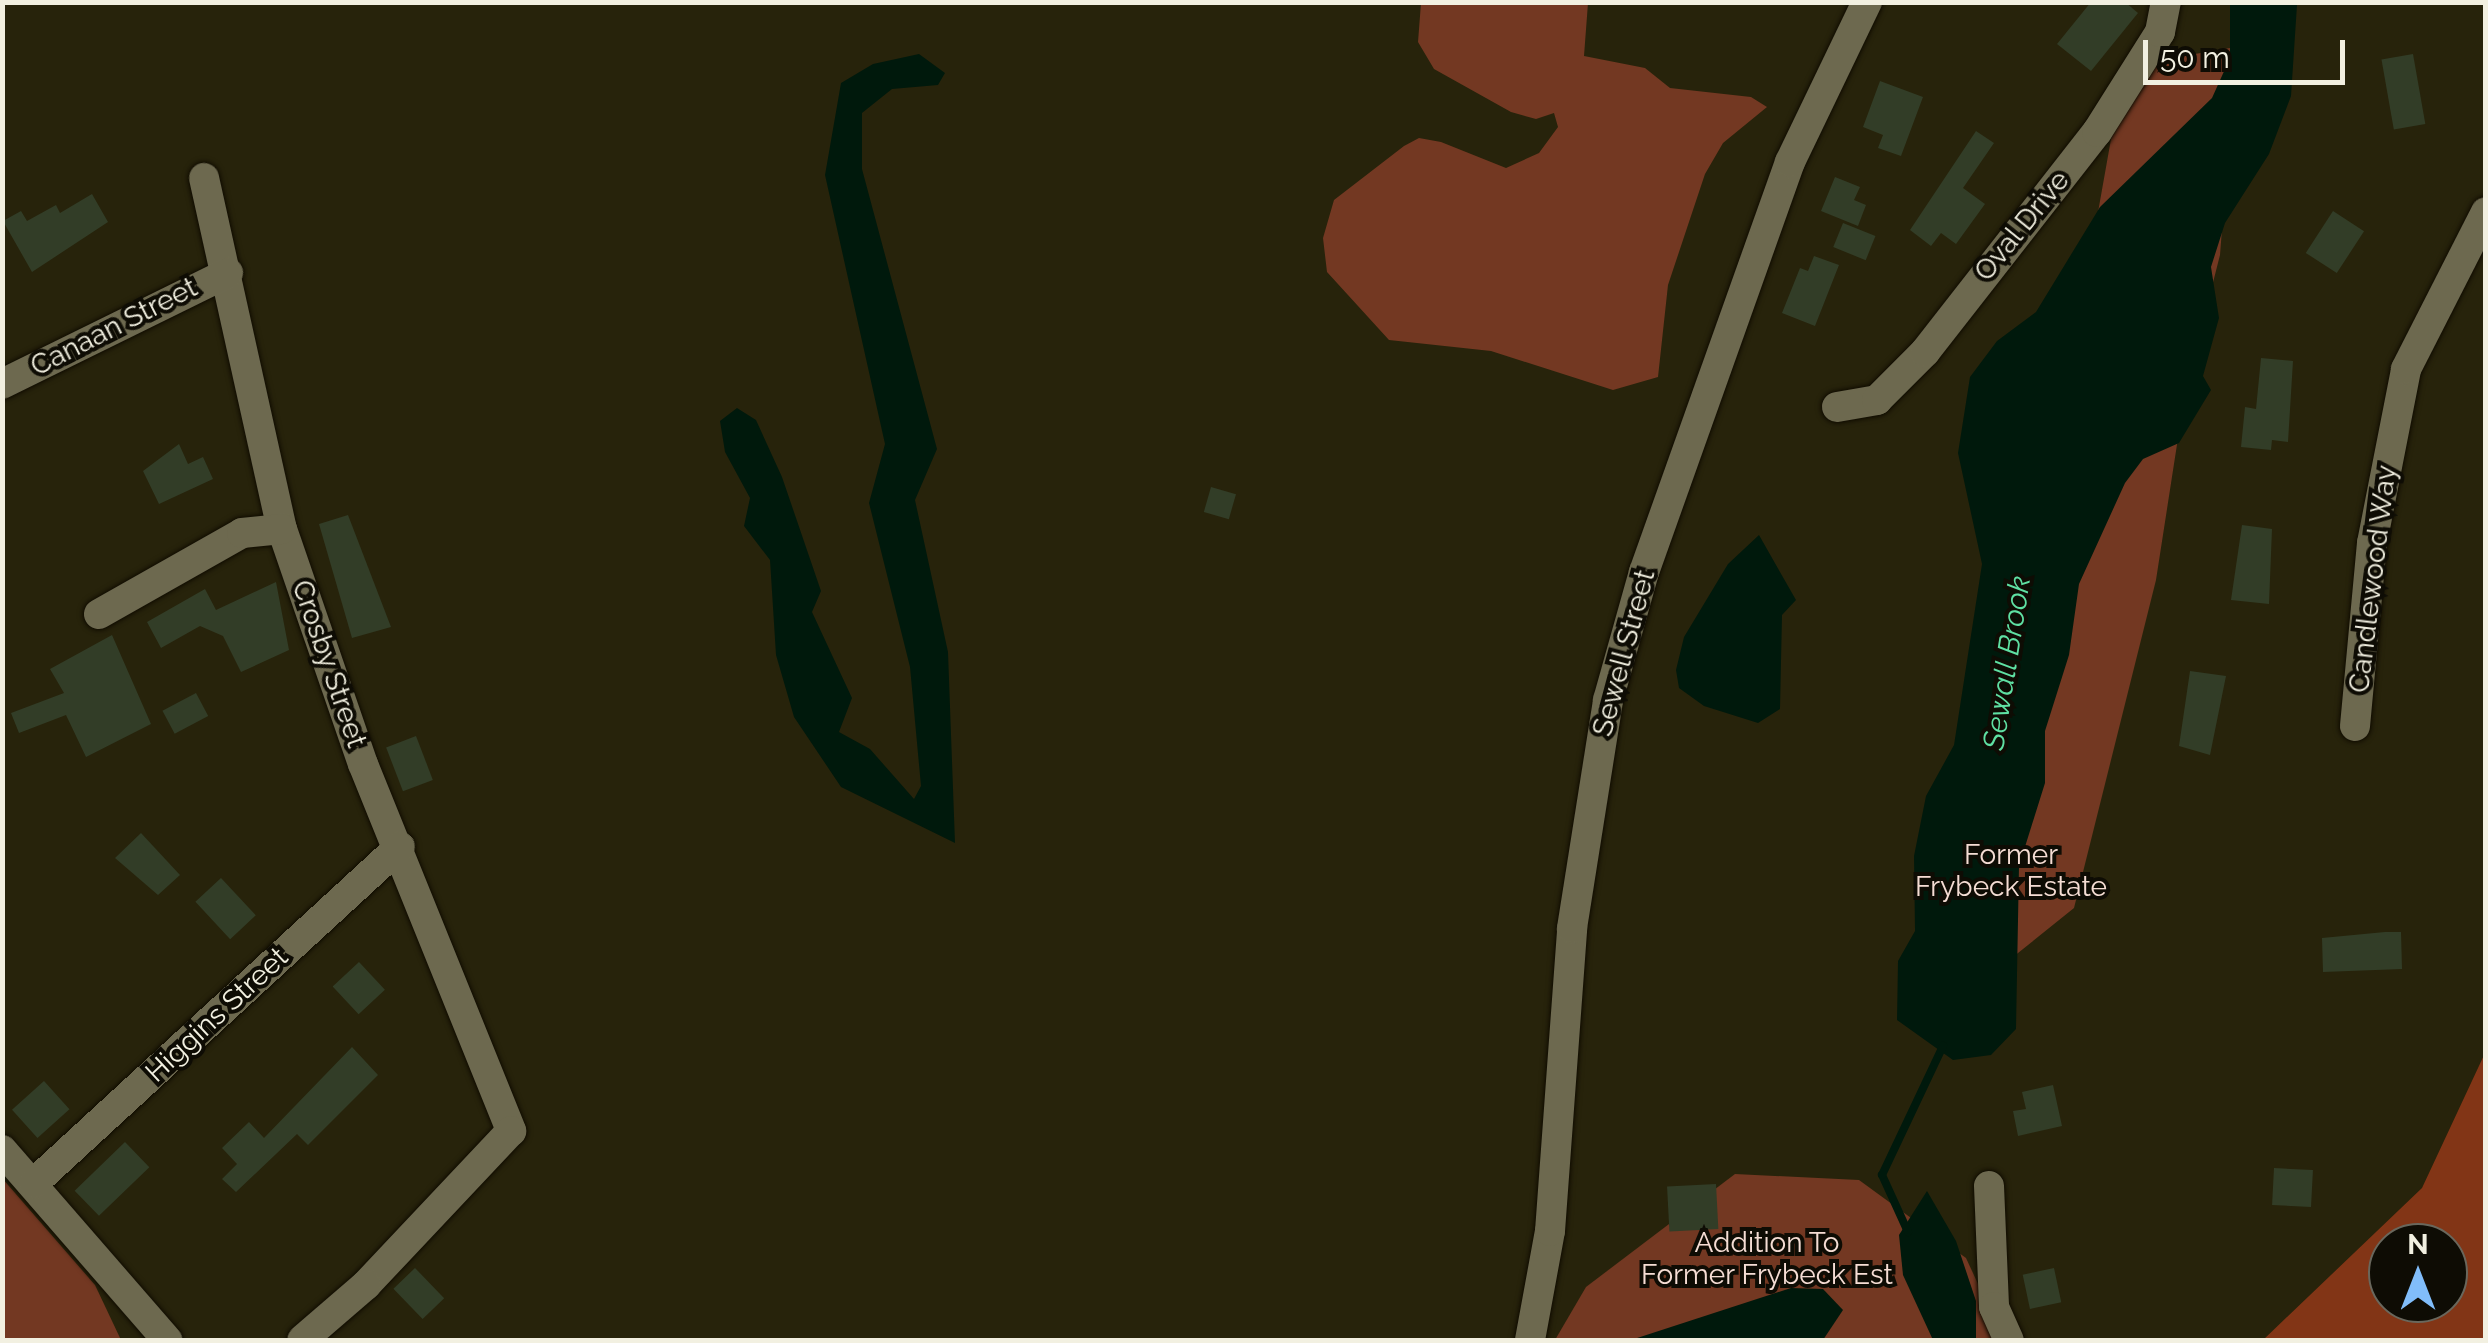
<!DOCTYPE html>
<style>
body{margin:0}
#map{position:relative;width:2488px;height:1343px;overflow:hidden;background:#27230b;font-family:Raleway,sans-serif}
div>[style]{position:absolute}
.green>*{inset:0;background:#733822}
.forest>*{inset:0;background:#823516}
.water>*{inset:0;background:#00190c}
.stream>*{height:8px;margin:-4px;padding:0 4px;transform-origin:4px;border-radius:4px;background:#00190c}
.building>*{inset:0;background:#323d27;transform-origin:0 0}
.roads{filter:drop-shadow(0 0 2px #100c00) drop-shadow(0 0 2px #100c00)}
.minor>*{height:30px;margin:-15px;padding:0 15px;transform-origin:15px;border-radius:15px;background:#6d694f}
span{translate:-50% -50%;white-space:nowrap;text-align:center;line-height:1.15;-webkit-text-stroke:8px #0e0c04;paint-order:stroke}
.street-label{font-size:28px;color:#f2f0e1}
.park-label{font-size:28px;color:#f5ddd4}
.water-label{font-size:30px;color:#5fe0a3;font-style:italic}
.frame{position:absolute;inset:0;border:5px solid #f2f0e1;pointer-events:none}
.north{position:absolute;left:2368px;top:1223px;width:100px;height:100px;box-sizing:border-box;background:#0e0c04;border:2px solid #69675c;border-radius:50%;rotate:0deg;font-size:28px;font-weight:700;line-height:40px;text-align:center;color:#f2f0e1}
.north::after{content:'';display:block;margin:auto;width:35px;height:45px;background:#81bdfa;clip-path:polygon(50% 0,100% 100%,50% 72%,0 100%)}
.scale{position:absolute;left:2143px;top:40px;width:202px;height:45px;box-sizing:border-box;border:5px solid #f2f0e1;border-top:0;padding-left:12px;font-size:30px;line-height:35px;white-space:nowrap;color:#f2f0e1;-webkit-text-stroke:8px #0e0c04;paint-order:stroke}
</style>
<div id="map">
<div class="green">
<i style="clip-path:polygon(1421px 3px,1588px 3px,1584px 56px,1645px 68px,1670px 88px,1751px 97px,1767px 107px,1723px 143px,1705px 174px,1668px 285px,1658px 377px,1613px 390px,1491px 351px,1389px 340px,1327px 272px,1323px 238px,1334px 200px,1404px 146px,1419px 138px,1441px 142px,1506px 168px,1539px 153px,1558px 127px,1554px 113px,1536px 119px,1511px 112px,1434px 69px,1418px 42px)"></i>
<i style="clip-path:polygon(2236px 47px,2220px 255px,2185px 393px,2156px 580px,2074px 908px,2013px 957px,2012px 590px,2063px 409px,2124px 66px)"></i>
<i style="clip-path:polygon(1735px 1174px,1859px 1180px,1966px 1258px,2004px 1340px,1555px 1340px,1586px 1287px)"></i>
<i style="clip-path:polygon(2px 1178px,95px 1285px,121px 1340px,3px 1340px)"></i>
</div>
<div class="forest">
<i style="clip-path:polygon(evenodd,2485px 1053px,2485px 1340px,2263px 1340px,2422px 1188px,2485px 1053px,2388px 1243px,2448px 1243px,2448px 1303px,2388px 1303px,2388px 1243px)"></i>
</div>
<div class="water">
<i style="clip-path:polygon(2230px 3px,2297px 5px,2291px 96px,2269px 154px,2225px 223px,2211px 267px,2219px 318px,2203px 376px,2211px 390px,2179px 443px,2143px 459px,2125px 483px,2079px 584px,2069px 655px,2045px 731px,2045px 783px,2019px 866px,2016px 1029px,1991px 1055px,1953px 1060px,1897px 1020px,1898px 961px,1915px 931px,1914px 856px,1926px 796px,1954px 745px,1982px 564px,1958px 453px,1970px 377px,1997px 341px,2036px 312px,2100px 207px,2212px 98px,2230px 58px)"></i>
<i style="clip-path:polygon(919px 54px,945px 73px,938px 85px,892px 89px,862px 113px,862px 169px,937px 449px,915px 500px,948px 652px,955px 843px,841px 787px,794px 717px,776px 655px,770px 560px,744px 526px,750px 498px,725px 452px,720px 421px,737px 408px,756px 420px,782px 477px,821px 591px,812px 612px,852px 698px,839px 732px,870px 749px,914px 799px,921px 786px,910px 667px,869px 503px,885px 444px,825px 175px,841px 83px,873px 64px)"></i>
<i style="clip-path:polygon(1759px 535px,1796px 600px,1782px 615px,1780px 709px,1758px 723px,1704px 706px,1679px 688px,1676px 670px,1684px 637px,1728px 564px)"></i>
<i style="clip-path:polygon(1927px 1191px,1956px 1241px,1976px 1301px,1976px 1340px,1933px 1340px,1903px 1275px,1899px 1235px)"></i>
<i style="clip-path:polygon(1791px 1288px,1823px 1289px,1843px 1310px,1823px 1340px,1631px 1340px)"></i>
</div>
<div class="stream">
<i style="left:1908px;top:1232px;width:63px;rotate:-114.5deg"></i>
<i style="left:1882px;top:1175px;width:143px;rotate:-64.7deg"></i>
</div>
<div class="building">
<i style="clip-path:polygon(2091px 2px,2125px 2px,2138px 13px,2091px 71px,2057px 44px)"></i>
<i style="left:2413px;top:54px;width:71px;height:32px;rotate:80deg"></i>
<i style="clip-path:polygon(1880px 81px,1923px 97px,1901px 156px,1878px 148px,1883px 135px,1863px 127px)"></i>
<i style="clip-path:polygon(1976px 131px,1994px 143px,1963px 188px,1985px 204px,1956px 244px,1941px 233px,1931px 246px,1910px 230px)"></i>
<i style="clip-path:polygon(1835px 177px,1860px 187px,1854px 200px,1866px 205px,1858px 226px,1821px 211px)"></i>
<i style="clip-path:polygon(92px 194px,108px 222px,32px 272px,3px 221px,21px 211px,27px 221px,56px 205px,60px 213px)"></i>
<i style="left:2333px;top:211px;width:37px;height:50px;rotate:33deg"></i>
<i style="left:1843px;top:223px;width:35px;height:26px;rotate:22deg"></i>
<i style="clip-path:polygon(1814px 256px,1839px 265px,1815px 326px,1782px 313px,1800px 268px,1808px 271px)"></i>
<i style="clip-path:polygon(2261px 358px,2293px 361px,2288px 442px,2272px 440px,2271px 450px,2241px 447px,2245px 407px,2256px 409px)"></i>
<i style="clip-path:polygon(179px 444px,188px 464px,203px 457px,213px 479px,159px 504px,143px 471px)"></i>
<i style="left:1211px;top:487px;width:26px;height:26px;rotate:16deg"></i>
<i style="clip-path:polygon(348px 515px,391px 627px,352px 638px,319px 524px)"></i>
<i style="clip-path:polygon(2242px 525px,2272px 529px,2269px 604px,2231px 600px)"></i>
<i style="clip-path:polygon(276px 582px,289px 650px,241px 672px,223px 636px,200px 626px,161px 648px,147px 622px,205px 589px,216px 610px)"></i>
<i style="clip-path:polygon(112px 635px,151px 724px,86px 757px,66px 715px,19px 733px,11px 713px,64px 693px,50px 669px)"></i>
<i style="clip-path:polygon(2190px 671px,2226px 676px,2210px 755px,2179px 746px)"></i>
<i style="left:196px;top:693px;width:26px;height:38px;rotate:62deg"></i>
<i style="left:416px;top:736px;width:47px;height:32px;rotate:69deg"></i>
<i style="clip-path:polygon(141px 833px,180px 875px,158px 895px,115px 858px)"></i>
<i style="left:221px;top:878px;width:51px;height:35px;rotate:47deg"></i>
<i style="clip-path:polygon(2385px 932px,2401px 932px,2402px 969px,2323px 972px,2322px 938px)"></i>
<i style="left:359px;top:962px;width:38px;height:36px;rotate:47deg"></i>
<i style="clip-path:polygon(352px 1047px,378px 1075px,308px 1145px,297px 1134px,236px 1192px,222px 1179px,237px 1164px,222px 1148px,249px 1122px,264px 1138px)"></i>
<i style="left:44px;top:1081px;width:38px;height:43px;rotate:48deg"></i>
<i style="clip-path:polygon(2053px 1085px,2062px 1126px,2018px 1136px,2013px 1111px,2026px 1109px,2022px 1092px)"></i>
<i style="left:125px;top:1142px;width:35px;height:70px;rotate:46deg"></i>
<i style="left:2274px;top:1168px;width:39px;height:37px;rotate:3deg"></i>
<i style="left:1716px;top:1184px;width:45px;height:49px;rotate:87deg"></i>
<i style="left:415px;top:1268px;width:42px;height:30px;rotate:46deg"></i>
<i style="left:2054px;top:1268px;width:35px;height:32px;rotate:78deg"></i>
</div>
<div class="roads">
<div class="minor">
<i style="left:204px;top:178px;width:360px;rotate:77.5deg"></i>
<i style="left:282px;top:529px;width:249px;rotate:71deg"></i>
<i style="left:363px;top:764px;width:396px;rotate:68deg"></i>
<i style="left:511px;top:1131px;width:212px;rotate:133.3deg"></i>
<i style="left:366px;top:1285px;width:84px;rotate:139.3deg"></i>
<i style="left:2px;top:384px;width:252px;rotate:-26.2deg"></i>
<i style="left:1837px;top:407px;width:41px;rotate:-9.9deg"></i>
<i style="left:1877px;top:400px;width:68px;rotate:-45deg"></i>
<i style="left:1925px;top:352px;width:279px;rotate:-52deg"></i>
<i style="left:2097px;top:132px;width:118px;rotate:-57.8deg"></i>
<i style="left:2160px;top:32px;width:31px;rotate:-79deg"></i>
<i style="left:99px;top:614px;width:164px;rotate:-29.5deg"></i>
<i style="left:242px;top:533px;width:40px;rotate:-5.7deg"></i>
<i style="left:2355px;top:726px;width:184px;rotate:-84.7deg"></i>
<i style="left:2372px;top:543px;width:177px;rotate:-78.9deg"></i>
<i style="left:2406px;top:369px;width:176px;rotate:-63deg"></i>
<i style="left:2px;top:1150px;width:252px;rotate:49deg"></i>
<i style="left:34px;top:1183px;width:497px;rotate:-42.6deg"></i>
<i style="left:1989px;top:1186px;width:121px;rotate:87.6deg"></i>
<i style="left:1994px;top:1307px;width:36px;rotate:66deg"></i>
<i style="left:1530px;top:1340px;width:111px;rotate:-79.6deg"></i>
<i style="left:1550px;top:1231px;width:304px;rotate:-85.8deg"></i>
<i style="left:1572px;top:928px;width:231px;rotate:-81deg"></i>
<i style="left:1608px;top:700px;width:133px;rotate:-74.3deg"></i>
<i style="left:1644px;top:572px;width:435px;rotate:-70.4deg"></i>
<i style="left:1790px;top:162px;width:178px;rotate:-64.3deg"></i>
</div>
</div>
<div class="street-label">
<span style="left:2022px;top:226px;rotate:-51deg">Oval Drive</span>
<span style="left:114px;top:327px;rotate:-27deg">Canaan Street</span>
<span style="left:2373px;top:579px;rotate:-83deg">Candlewood Way</span>
<span style="left:1624px;top:653px;rotate:-75deg">Sewell Street</span>
<span style="left:329px;top:664px;rotate:71deg">Crosby Street</span>
<span style="left:217px;top:1015px;rotate:-43deg">Higgins Street</span>
</div>
<div class="park-label">
<span style="left:2011px;top:871px">Former<br>Frybeck Estate</span>
<span style="left:1767px;top:1259px">Addition To<br>Former Frybeck Est</span>
</div>
<div class="water-label">
<span style="left:2007px;top:663px;rotate:-81deg">Sewall Brook</span>
</div>
<div class="frame"></div>
<div class="north">N</div>
<div class="scale">50 m</div>
</div>
